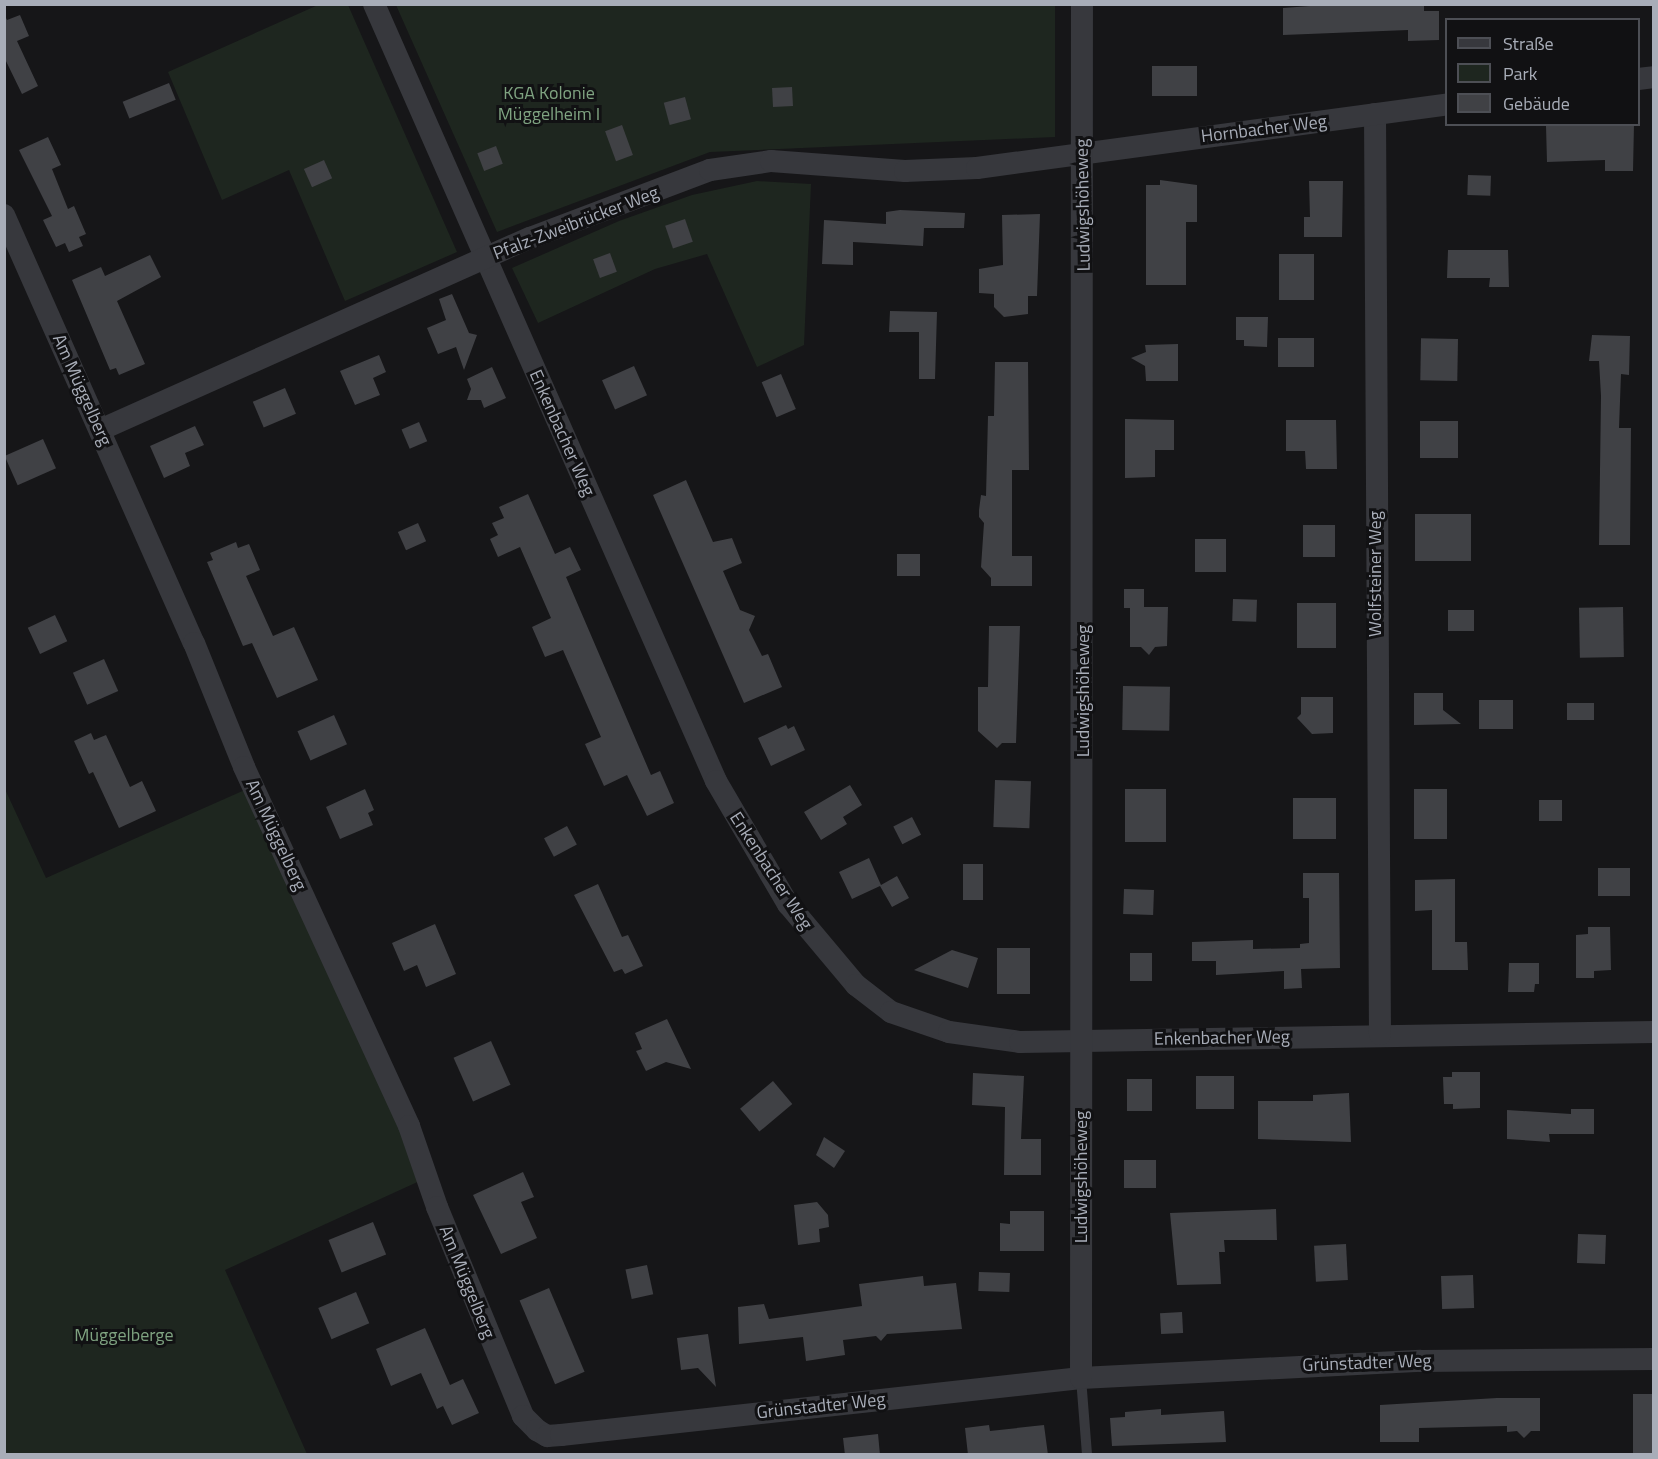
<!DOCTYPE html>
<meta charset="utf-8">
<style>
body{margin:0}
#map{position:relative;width:1658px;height:1459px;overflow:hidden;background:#161618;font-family:"Titillium Web",sans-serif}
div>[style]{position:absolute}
.green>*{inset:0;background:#1e261f}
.building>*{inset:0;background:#404145;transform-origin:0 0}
.service>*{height:10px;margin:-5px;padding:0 5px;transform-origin:5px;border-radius:5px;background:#37383d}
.minor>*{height:22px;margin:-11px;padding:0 11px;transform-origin:11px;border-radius:11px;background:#37383d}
span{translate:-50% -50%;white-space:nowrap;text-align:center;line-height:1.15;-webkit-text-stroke:6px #111113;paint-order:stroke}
.park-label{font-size:18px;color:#7fa381}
.street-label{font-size:18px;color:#a8adb8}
.frame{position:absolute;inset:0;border:6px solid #a8adb8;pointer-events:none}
.legend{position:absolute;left:1445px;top:18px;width:195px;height:108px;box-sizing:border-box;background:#111113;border:2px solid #4d4f55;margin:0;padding:8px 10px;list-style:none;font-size:18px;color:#a8adb8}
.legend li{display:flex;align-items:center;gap:12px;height:30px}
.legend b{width:30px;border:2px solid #4d4f55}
</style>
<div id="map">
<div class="green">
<i style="clip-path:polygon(318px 5px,348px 5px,457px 252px,345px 301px,289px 170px,222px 200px,168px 72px)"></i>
<i style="clip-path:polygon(396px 5px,1055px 5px,1055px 137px,710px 152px,497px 232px)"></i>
<i style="clip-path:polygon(757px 181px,811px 184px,804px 345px,757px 367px,707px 254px,655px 269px,538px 323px,512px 268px,619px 221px,692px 195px)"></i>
<i style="clip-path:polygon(4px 787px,46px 878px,247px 789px,424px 1179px,225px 1270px,307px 1454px,5px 1454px)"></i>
</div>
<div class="building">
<i style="clip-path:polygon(1337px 4px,1424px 4px,1424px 11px,1439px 11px,1439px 40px,1408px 41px,1408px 30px,1283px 35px,1283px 8px)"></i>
<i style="clip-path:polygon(4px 14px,7px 20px,20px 15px,29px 36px,17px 41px,38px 86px,22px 94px,4px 57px)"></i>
<i style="left:1152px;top:66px;width:45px;height:30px"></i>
<i style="left:169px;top:83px;width:18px;height:50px;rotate:68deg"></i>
<i style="left:792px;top:87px;width:19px;height:20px;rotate:87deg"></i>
<i style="left:685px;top:97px;width:23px;height:22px;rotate:75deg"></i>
<i style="clip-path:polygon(1634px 124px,1633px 171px,1605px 171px,1605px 160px,1547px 162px,1546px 126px)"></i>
<i style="left:622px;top:125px;width:32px;height:18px;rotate:70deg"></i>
<i style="clip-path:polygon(48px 137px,61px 165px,52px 169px,68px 209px,74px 206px,86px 234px,79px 237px,83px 246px,69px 252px,65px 243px,56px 247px,43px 220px,52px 216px,19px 150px)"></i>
<i style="left:496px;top:146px;width:19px;height:20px;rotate:69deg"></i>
<i style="left:324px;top:160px;width:20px;height:22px;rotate:66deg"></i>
<i style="left:1468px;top:175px;width:23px;height:20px;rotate:2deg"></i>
<i style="clip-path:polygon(1160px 180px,1197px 185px,1197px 222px,1186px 222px,1186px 285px,1146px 285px,1146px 185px,1160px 185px)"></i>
<i style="clip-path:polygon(1309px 181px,1343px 181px,1342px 237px,1304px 237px,1304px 217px,1310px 217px)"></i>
<i style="clip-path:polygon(900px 210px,965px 213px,964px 228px,924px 228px,923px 246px,853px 242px,853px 265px,822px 264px,824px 220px,886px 224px,886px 212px)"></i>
<i style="clip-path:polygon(1040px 214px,1037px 296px,1028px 296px,1028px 314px,1004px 317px,994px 307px,994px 294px,979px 293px,979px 269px,1003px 265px,1002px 215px)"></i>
<i style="left:685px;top:219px;width:24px;height:21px;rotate:71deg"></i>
<i style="clip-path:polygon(1448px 250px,1508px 250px,1509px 287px,1489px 287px,1490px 278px,1447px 278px)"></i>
<i style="left:610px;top:253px;width:20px;height:18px;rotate:70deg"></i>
<i style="left:1279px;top:254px;width:35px;height:46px"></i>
<i style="clip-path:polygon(150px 255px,161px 277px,117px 301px,145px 364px,119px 375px,116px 368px,110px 370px,72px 280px,101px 267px,105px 276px)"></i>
<i style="clip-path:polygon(452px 294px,469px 333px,477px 335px,464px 370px,456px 347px,438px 354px,427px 328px,446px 320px,439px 299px)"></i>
<i style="clip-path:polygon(890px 311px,937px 312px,935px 379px,919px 379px,919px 332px,889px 332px)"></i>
<i style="clip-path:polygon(1236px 317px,1268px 317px,1267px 347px,1244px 346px,1244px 340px,1236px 340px)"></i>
<i style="clip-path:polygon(1592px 335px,1630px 336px,1629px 375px,1621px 374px,1619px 428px,1631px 428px,1630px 545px,1599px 545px,1601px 396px,1599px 361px,1589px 361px)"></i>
<i style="left:1314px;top:338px;width:29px;height:36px;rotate:90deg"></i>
<i style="left:1458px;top:339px;width:42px;height:37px;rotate:91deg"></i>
<i style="clip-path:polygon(1178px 344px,1178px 381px,1146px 381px,1145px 366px,1131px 358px,1146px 352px,1145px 345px)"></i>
<i style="clip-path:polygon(379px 355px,386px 372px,373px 378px,380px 395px,355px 405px,340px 371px)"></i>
<i style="clip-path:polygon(995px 362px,1028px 362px,1029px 470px,1012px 470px,1012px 556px,1032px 556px,1032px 586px,991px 586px,991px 578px,981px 567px,984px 523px,979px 517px,979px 510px,981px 495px,986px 496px,988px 416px,994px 416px)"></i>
<i style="left:634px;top:366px;width:32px;height:35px;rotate:66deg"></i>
<i style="clip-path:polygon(492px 367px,506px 398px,484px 408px,481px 400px,467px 400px,471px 389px,467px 379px)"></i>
<i style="left:781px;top:374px;width:38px;height:21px;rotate:67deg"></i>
<i style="left:285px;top:388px;width:28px;height:35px;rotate:67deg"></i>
<i style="clip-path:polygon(1125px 419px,1174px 420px,1174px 450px,1155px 450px,1155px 477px,1125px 478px)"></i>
<i style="clip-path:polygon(1286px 420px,1336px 420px,1337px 469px,1306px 469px,1305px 451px,1286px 451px)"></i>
<i style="left:1420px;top:421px;width:38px;height:37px"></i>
<i style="left:419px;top:422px;width:21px;height:19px;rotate:67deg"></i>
<i style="clip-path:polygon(195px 426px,204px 445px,185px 453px,190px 466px,164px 478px,150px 446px)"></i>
<i style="left:43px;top:439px;width:32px;height:42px;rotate:66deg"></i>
<i style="clip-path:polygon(686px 480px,713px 542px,732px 538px,742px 563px,723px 571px,740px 610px,755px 616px,749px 630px,762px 656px,768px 654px,782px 687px,744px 703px,653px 495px)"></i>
<i style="clip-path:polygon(528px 494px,555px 554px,570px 547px,581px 570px,566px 577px,651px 775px,660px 771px,674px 803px,647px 816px,627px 775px,604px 786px,585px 744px,601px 737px,563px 650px,545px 657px,532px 627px,551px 618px,520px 547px,498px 557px,490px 539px,498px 535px,492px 523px,504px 518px,499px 507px)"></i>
<i style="left:1415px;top:514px;width:56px;height:47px"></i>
<i style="left:418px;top:523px;width:20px;height:22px;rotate:66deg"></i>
<i style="left:1303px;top:525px;width:32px;height:32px"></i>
<i style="left:1195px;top:539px;width:31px;height:33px"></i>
<i style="clip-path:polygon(236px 542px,238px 548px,249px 544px,260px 570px,246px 576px,273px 636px,294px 627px,318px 680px,277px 698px,252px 643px,243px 646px,207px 562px,213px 560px,210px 553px)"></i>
<i style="left:897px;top:554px;width:23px;height:22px"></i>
<i style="clip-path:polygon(1124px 589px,1144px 589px,1144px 607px,1168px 607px,1167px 646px,1155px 647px,1149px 655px,1141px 647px,1130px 647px,1130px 608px,1124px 608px)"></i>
<i style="left:1233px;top:599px;width:24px;height:22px;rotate:2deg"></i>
<i style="left:1297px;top:603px;width:39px;height:45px"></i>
<i style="left:1623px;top:607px;width:50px;height:44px;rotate:89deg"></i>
<i style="left:1448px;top:610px;width:26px;height:21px"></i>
<i style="left:55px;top:615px;width:29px;height:30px;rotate:65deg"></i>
<i style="clip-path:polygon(989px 626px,1020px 626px,1016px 743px,1002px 743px,997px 748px,978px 731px,978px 687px,988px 687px)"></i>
<i style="left:104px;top:659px;width:35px;height:34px;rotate:66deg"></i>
<i style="left:1123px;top:686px;width:47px;height:44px;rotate:1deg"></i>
<i style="clip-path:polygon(1414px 693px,1443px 693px,1443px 710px,1461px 724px,1414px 725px)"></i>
<i style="clip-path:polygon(1301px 697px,1333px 697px,1333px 733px,1312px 734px,1297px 718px,1301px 714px)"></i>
<i style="left:1479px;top:700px;width:34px;height:29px"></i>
<i style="left:1567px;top:703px;width:27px;height:17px"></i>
<i style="left:334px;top:715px;width:32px;height:40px;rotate:66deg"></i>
<i style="clip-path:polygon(786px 725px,788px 729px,794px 726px,805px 750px,771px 766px,758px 738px)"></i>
<i style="clip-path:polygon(91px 733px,94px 740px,106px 735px,130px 787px,142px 781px,156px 811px,119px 828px,93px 772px,89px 774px,74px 741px)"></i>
<i style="left:995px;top:780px;width:36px;height:47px;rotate:2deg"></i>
<i style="clip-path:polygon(850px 785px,862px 805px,843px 817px,847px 824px,821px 840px,804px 812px)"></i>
<i style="clip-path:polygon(365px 789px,374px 810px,368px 813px,373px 825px,340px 839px,326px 807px)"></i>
<i style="left:1125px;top:789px;width:41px;height:53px"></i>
<i style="left:1414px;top:789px;width:33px;height:50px"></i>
<i style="left:1293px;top:798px;width:43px;height:41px"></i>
<i style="left:1539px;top:800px;width:23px;height:21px"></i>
<i style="left:912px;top:817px;width:20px;height:21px;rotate:63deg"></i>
<i style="left:567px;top:826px;width:21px;height:26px;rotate:62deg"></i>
<i style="clip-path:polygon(869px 858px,881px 885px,897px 876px,909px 898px,892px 907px,880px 886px,852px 899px,839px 872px)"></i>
<i style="left:983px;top:864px;width:36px;height:20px;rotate:90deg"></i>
<i style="left:1598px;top:868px;width:32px;height:28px"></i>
<i style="clip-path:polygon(1303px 873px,1339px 873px,1340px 968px,1301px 969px,1302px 988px,1284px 989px,1284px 971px,1216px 975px,1216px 961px,1192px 961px,1192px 942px,1253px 940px,1253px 949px,1300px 948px,1300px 944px,1309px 943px,1309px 898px,1303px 898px)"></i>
<i style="clip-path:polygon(1455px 879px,1455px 942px,1467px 942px,1468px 970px,1432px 970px,1432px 910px,1415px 911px,1415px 880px)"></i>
<i style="clip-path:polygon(598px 884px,622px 937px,628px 935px,643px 966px,625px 974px,622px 969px,614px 972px,574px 895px)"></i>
<i style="left:1124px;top:889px;width:30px;height:25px;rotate:2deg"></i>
<i style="clip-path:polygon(435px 924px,456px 974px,426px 987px,417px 965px,404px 971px,392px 943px)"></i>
<i style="clip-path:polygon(1588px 927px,1610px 927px,1611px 970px,1594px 971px,1594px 978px,1576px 978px,1576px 935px,1588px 934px)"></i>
<i style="left:997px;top:948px;width:33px;height:46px"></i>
<i style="clip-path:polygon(952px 950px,978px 958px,968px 988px,914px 970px)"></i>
<i style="left:1130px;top:953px;width:22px;height:28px"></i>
<i style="clip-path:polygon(1509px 963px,1539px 963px,1539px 984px,1535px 984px,1534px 992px,1508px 992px)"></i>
<i style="clip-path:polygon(667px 1019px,691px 1069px,666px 1062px,646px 1071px,636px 1051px,642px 1049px,635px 1033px)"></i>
<i style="left:491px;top:1041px;width:48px;height:41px;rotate:66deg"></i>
<i style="clip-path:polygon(1452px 1072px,1480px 1072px,1480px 1108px,1453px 1109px,1453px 1104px,1444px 1104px,1443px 1077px,1452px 1077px)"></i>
<i style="clip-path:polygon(973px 1073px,1024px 1076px,1021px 1139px,1041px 1139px,1041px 1175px,1004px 1175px,1005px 1107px,972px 1105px)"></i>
<i style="left:1196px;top:1076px;width:38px;height:33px"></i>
<i style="left:1127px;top:1079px;width:25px;height:32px"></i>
<i style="left:773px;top:1081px;width:30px;height:43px;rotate:50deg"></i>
<i style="clip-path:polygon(1349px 1093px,1351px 1142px,1258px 1139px,1258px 1101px,1313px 1101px,1313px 1095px)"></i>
<i style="clip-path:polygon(1571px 1109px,1594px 1109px,1594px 1134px,1549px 1134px,1550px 1142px,1507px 1139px,1507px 1110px,1571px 1114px)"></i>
<i style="clip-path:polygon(824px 1137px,845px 1151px,834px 1168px,816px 1155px)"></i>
<i style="left:1124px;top:1160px;width:32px;height:28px"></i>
<i style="clip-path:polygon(523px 1172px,534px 1197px,521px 1202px,537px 1238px,501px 1254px,473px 1195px)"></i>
<i style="clip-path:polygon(817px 1202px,828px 1215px,829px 1227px,819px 1229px,820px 1242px,798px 1245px,794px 1205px)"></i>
<i style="clip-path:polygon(1276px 1209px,1277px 1240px,1224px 1240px,1225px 1252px,1219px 1252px,1221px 1284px,1177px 1285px,1170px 1213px)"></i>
<i style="clip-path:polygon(1010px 1211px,1044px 1211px,1044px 1251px,1000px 1251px,1000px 1223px,1010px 1224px)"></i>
<i style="left:373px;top:1222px;width:35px;height:48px;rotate:68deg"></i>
<i style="left:1578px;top:1234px;width:28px;height:29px;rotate:2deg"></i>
<i style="left:1346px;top:1244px;width:36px;height:32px;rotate:87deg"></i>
<i style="left:647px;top:1265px;width:30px;height:22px;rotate:78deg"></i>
<i style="left:979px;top:1272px;width:31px;height:19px;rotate:2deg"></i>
<i style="left:1473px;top:1275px;width:33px;height:32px;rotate:88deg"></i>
<i style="clip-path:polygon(923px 1276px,924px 1286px,956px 1283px,962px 1329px,887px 1334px,881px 1341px,876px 1336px,843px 1340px,845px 1355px,806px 1361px,803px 1337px,739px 1344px,738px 1307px,764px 1304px,769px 1319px,862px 1306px,859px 1284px)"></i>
<i style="left:549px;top:1288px;width:91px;height:32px;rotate:67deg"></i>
<i style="left:356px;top:1292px;width:34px;height:41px;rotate:67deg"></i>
<i style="left:1182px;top:1312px;width:21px;height:22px;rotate:87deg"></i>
<i style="clip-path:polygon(425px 1328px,450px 1385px,463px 1379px,479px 1413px,452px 1425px,443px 1406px,437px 1409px,421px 1373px,391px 1386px,376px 1349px)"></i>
<i style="clip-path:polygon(708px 1334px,716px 1387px,698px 1368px,681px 1370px,677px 1338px)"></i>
<i style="left:1633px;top:1394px;width:20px;height:61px"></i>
<i style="clip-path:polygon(1497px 1398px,1540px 1398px,1540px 1431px,1531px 1431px,1524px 1438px,1517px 1431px,1507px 1432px,1507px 1426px,1419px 1428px,1419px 1442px,1380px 1442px,1380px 1405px)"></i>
<i style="clip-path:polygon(1161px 1409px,1161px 1415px,1224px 1411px,1226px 1442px,1112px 1446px,1110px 1418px,1125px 1417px,1125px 1412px)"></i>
<i style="clip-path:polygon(989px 1425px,990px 1431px,1044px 1425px,1048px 1455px,968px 1455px,965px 1428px)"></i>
<i style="clip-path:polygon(878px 1434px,880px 1455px,845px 1455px,843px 1438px)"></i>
</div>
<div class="service">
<i style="left:1081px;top:1378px;width:76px;rotate:85.5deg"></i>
</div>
<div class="minor">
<i style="left:374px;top:4px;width:849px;rotate:66.24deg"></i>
<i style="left:716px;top:781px;width:143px;rotate:59.7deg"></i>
<i style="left:788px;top:904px;width:106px;rotate:50deg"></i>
<i style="left:856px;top:985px;width:44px;rotate:37.6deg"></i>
<i style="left:891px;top:1012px;width:61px;rotate:19deg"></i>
<i style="left:949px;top:1032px;width:72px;rotate:8deg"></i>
<i style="left:1020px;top:1042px;width:634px;rotate:-0.9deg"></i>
<i style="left:1638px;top:79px;width:16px;rotate:-7deg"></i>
<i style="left:1375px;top:114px;width:920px;rotate:89.69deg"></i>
<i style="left:4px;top:215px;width:468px;rotate:66.1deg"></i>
<i style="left:194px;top:643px;width:134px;rotate:68deg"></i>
<i style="left:244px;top:767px;width:395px;rotate:65.3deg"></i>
<i style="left:409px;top:1126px;width:86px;rotate:70.9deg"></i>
<i style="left:437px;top:1207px;width:226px;rotate:67.6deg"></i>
<i style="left:523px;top:1416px;width:20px;rotate:45deg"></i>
<i style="left:537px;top:1430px;width:12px;rotate:31deg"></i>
<i style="left:547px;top:1436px;width:14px;rotate:-4deg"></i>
<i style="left:561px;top:1435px;width:523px;rotate:-6.26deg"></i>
<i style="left:1081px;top:1378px;width:340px;rotate:-2.9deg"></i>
<i style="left:1421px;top:1361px;width:233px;rotate:-0.5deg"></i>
<i style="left:100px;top:430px;width:471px;rotate:-24.1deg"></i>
<i style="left:530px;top:238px;width:192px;rotate:-20.7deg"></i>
<i style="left:710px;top:170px;width:62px;rotate:-8.4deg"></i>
<i style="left:771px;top:161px;width:134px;rotate:4.3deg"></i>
<i style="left:905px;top:171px;width:72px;rotate:-2.4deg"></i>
<i style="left:977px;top:168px;width:473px;rotate:-7.7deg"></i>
<i style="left:1081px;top:1378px;width:1374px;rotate:-89.96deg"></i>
</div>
<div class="park-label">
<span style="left:549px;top:104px">KGA Kolonie<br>Müggelheim I</span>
<span style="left:124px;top:1335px">Müggelberge</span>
</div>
<div class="street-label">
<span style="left:1264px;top:129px;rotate:-7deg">Hornbacher Weg</span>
<span style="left:1083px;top:205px;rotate:-91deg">Ludwigshöheweg</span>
<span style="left:576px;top:223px;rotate:-21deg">Pfalz-Zweibrücker Weg</span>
<span style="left:82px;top:390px;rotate:66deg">Am Müggelberg</span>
<span style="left:562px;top:433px;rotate:66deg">Enkenbacher Weg</span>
<span style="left:1375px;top:574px;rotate:-90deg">Wolfsteiner Weg</span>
<span style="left:1083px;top:691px;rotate:-90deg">Ludwigshöheweg</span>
<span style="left:276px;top:835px;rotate:65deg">Am Müggelberg</span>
<span style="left:771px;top:871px;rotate:57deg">Enkenbacher Weg</span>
<span style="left:1222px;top:1038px;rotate:-1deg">Enkenbacher Weg</span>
<span style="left:1081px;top:1177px;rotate:-90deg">Ludwigshöheweg</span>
<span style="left:467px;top:1282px;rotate:68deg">Am Müggelberg</span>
<span style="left:1367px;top:1363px;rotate:-2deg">Grünstadter Weg</span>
<span style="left:821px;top:1406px;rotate:-6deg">Grünstadter Weg</span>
</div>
<div class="frame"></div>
<ul class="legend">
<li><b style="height:8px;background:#37383d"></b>Straße</li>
<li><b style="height:16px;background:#1e261f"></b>Park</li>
<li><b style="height:16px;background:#404145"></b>Gebäude</li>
</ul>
</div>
